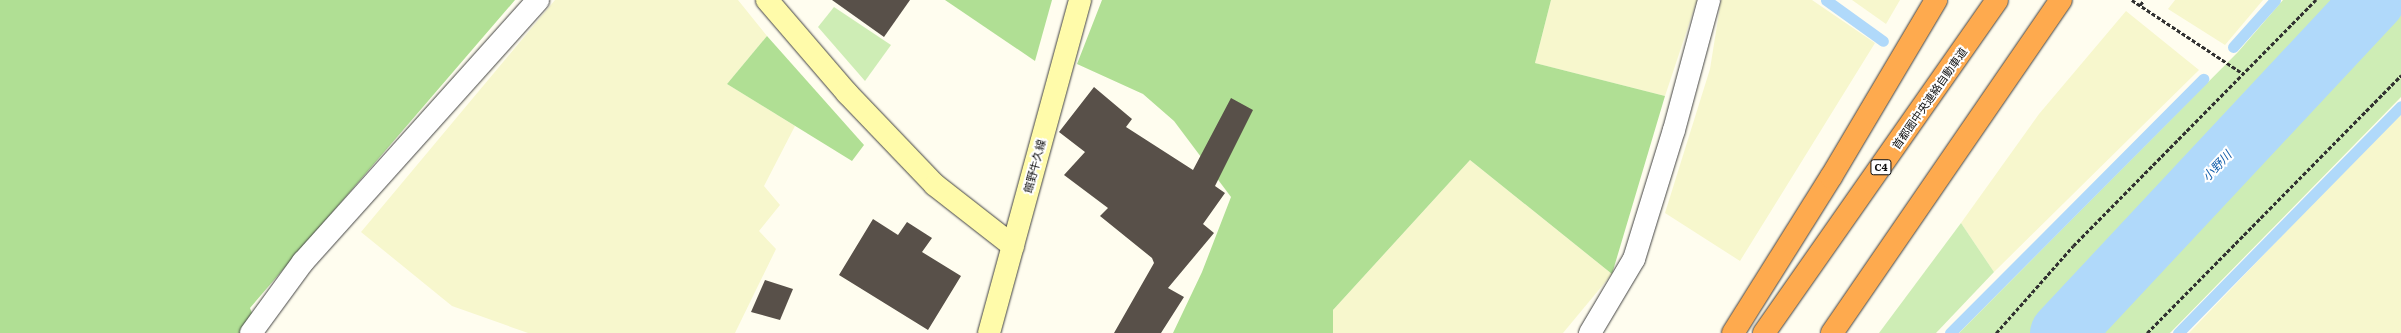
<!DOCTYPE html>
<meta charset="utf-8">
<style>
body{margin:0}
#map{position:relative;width:2401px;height:333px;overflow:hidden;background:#fffdef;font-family:Literata,"Noto Sans JP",serif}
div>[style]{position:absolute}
.farmland>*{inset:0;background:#f7f7cd}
.green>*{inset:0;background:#ceedb5}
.forest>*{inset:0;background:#b0df94}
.stream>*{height:11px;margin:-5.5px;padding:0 5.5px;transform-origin:5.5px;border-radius:5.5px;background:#b0d9fa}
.river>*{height:63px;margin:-31.5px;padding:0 31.5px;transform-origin:31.5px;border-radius:31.5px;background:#b0d9fa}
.building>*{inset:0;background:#585049}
.path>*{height:2.5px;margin-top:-1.25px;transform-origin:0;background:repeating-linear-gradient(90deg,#303030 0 4px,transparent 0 6px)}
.roads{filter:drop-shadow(0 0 1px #414141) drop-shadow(0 0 1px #414141)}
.street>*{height:22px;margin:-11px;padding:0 11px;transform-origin:11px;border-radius:11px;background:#fff}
.secondary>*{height:22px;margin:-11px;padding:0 11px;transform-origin:11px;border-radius:11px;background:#fffbaa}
.highway>*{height:22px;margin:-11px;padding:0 11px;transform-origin:11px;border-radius:11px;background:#feaa4e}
span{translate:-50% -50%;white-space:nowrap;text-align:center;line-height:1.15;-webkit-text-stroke:4px #fff;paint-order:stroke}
.shield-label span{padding:1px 3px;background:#fff;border:1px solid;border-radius:3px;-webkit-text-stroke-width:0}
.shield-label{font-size:10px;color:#0e0e0e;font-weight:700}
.street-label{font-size:11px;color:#0e0e0e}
.water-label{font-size:12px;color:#0e5ba9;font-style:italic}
</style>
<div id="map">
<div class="farmland">
<i style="clip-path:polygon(555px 0,738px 0,767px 36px,727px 84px,795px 126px,764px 186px,780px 205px,759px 231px,776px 249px,735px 333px,528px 333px,452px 306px,361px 232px)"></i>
<i style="clip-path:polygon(1551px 0,1697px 0,1665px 96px,1535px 63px)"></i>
<i style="clip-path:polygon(1721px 0,1812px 0,1875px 43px,1740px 261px,1665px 213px,1710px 69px)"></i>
<i style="clip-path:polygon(1852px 0,1900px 0,1886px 24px)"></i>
<i style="clip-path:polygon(2175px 0,2263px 0,2225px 45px,2168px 9px)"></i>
<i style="clip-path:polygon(2126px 11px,2199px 70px,1994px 272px,1961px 223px,2039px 114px)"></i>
<i style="clip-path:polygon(2401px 111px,2401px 333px,2189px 333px)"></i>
<i style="clip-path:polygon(1470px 160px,1612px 274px,1563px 333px,1333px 333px,1333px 310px)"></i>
</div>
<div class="green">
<i style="clip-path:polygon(2283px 0,2364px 0,2097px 270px,2042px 333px,1959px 333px,2238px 52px)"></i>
<i style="clip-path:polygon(2389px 0,2401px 0,2401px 97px,2170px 333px,2093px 333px,2180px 248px,2174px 224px)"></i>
<i style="clip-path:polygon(834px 7px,891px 45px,865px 81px,818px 27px)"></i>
<i style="clip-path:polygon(1961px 223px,1994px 272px,1936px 333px,1879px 333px)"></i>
</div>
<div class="forest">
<i style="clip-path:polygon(0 0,515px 0,250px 308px,260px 333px,0 333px)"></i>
<i style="clip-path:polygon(945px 0,1052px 0,1035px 61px)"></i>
<i style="clip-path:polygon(1102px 0,1551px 0,1535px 63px,1665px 96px,1612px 274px,1470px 160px,1333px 310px,1333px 333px,1173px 333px,1202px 272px,1231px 197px,1174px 121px,1143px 94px,1077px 64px)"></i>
<i style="clip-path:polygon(767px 36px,864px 145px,852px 161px,727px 84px)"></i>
</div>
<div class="stream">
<i style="left:1826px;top:0;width:70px;rotate:35.7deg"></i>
<i style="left:2233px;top:47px;width:63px;rotate:-48.2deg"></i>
<i style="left:1950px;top:333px;width:359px;rotate:-45.1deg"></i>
<i style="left:2178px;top:333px;width:318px;rotate:-45.5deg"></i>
</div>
<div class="river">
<i style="left:2061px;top:333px;width:456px;rotate:-46.9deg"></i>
</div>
<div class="building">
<i style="clip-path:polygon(832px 0,910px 0,884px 37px)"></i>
<i style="clip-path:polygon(1094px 87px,1132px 119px,1126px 127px,1193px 170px,1231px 98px,1253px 110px,1215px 186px,1225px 193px,1203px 224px,1214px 233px,1168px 288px,1184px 297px,1161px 333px,1114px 333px,1154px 263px,1152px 258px,1100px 216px,1108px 208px,1064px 175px,1085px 152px,1059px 132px)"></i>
<i style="clip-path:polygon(873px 219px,898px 235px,907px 222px,932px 238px,922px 252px,961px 276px,928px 330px,839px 275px)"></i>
<i style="clip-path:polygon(765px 280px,793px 289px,780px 320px,751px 312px)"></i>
</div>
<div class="path">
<i style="left:2132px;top:0;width:134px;rotate:33.5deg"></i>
<i style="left:2140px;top:5px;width:6px;rotate:-51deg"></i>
<i style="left:1996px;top:333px;width:116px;rotate:-48.5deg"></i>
<i style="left:2073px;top:246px;width:346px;rotate:-45.4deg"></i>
<i style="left:2147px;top:333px;width:362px;rotate:-45.4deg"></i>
</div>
<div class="roads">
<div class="street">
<i style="left:251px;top:333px;width:88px;rotate:-53.8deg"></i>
<i style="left:303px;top:262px;width:352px;rotate:-48.1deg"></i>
<i style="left:1590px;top:333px;width:86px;rotate:-59.3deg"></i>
<i style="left:1634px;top:259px;width:135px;rotate:-72.8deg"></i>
<i style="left:1674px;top:130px;width:135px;rotate:-74.9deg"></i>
</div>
<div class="secondary">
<i style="left:767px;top:0;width:123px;rotate:49.3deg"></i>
<i style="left:847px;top:93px;width:127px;rotate:46.3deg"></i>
<i style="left:935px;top:185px;width:99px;rotate:38deg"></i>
<i style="left:989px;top:333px;width:345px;rotate:-74.7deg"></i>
</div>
<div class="highway">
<i style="left:1733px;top:333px;width:184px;rotate:-57.9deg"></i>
<i style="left:1831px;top:177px;width:206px;rotate:-59.3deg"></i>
<i style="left:1764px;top:333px;width:406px;rotate:-55deg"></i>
<i style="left:1832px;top:333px;width:404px;rotate:-55.5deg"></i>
</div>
</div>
<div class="shield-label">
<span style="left:1881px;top:167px">C4</span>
</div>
<div class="street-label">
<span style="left:1929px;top:98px;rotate:-55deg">首都圏中央連絡自動車道</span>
<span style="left:1034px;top:166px;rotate:-75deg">館野牛久線</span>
</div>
<div class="water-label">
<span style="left:2217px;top:166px;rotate:-47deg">小野川</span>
</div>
</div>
